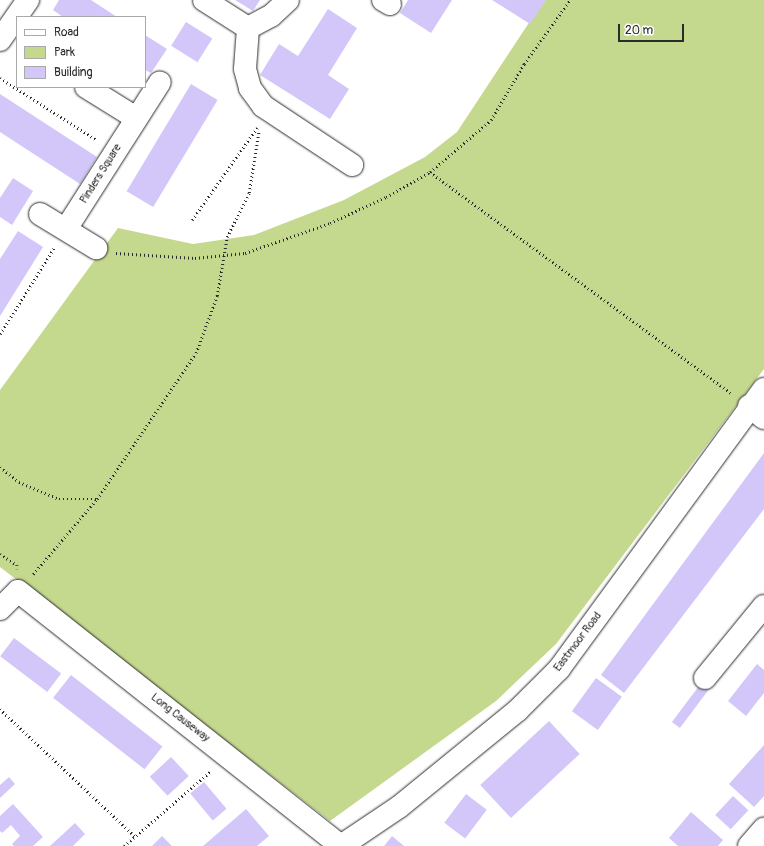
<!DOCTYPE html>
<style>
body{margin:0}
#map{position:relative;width:764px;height:846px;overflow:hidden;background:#fff;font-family:Pangolin,sans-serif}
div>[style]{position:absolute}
.green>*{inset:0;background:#c5d98e}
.building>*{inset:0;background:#d3c7fa;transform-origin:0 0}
.path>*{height:2.5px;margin-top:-1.25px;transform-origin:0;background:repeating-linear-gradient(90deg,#2b2b2b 0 1px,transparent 0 4px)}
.roads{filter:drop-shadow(0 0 1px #2b2b2b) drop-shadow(0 0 1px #2b2b2b)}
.minor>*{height:22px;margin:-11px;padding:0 11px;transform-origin:11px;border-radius:11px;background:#fff}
span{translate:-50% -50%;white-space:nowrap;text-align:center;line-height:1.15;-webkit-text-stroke:3px #fff;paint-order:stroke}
.street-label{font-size:11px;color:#2b2b2b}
.legend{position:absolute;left:16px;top:16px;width:130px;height:72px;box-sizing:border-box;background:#fff;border:1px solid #aaa;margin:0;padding:5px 7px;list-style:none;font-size:12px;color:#2b2b2b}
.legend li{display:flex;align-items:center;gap:8px;height:20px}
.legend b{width:20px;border:1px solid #aaa}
.scale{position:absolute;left:618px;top:24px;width:66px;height:18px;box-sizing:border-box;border:2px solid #2b2b2b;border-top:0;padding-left:5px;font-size:12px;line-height:14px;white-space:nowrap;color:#2b2b2b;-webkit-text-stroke:3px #fff;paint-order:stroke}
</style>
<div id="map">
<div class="green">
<i style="clip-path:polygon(544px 0,764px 0,764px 369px,556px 644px,496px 701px,330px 821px,0 567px,0 390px,118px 228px,193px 244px,254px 235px,344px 200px,425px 157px,457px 132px)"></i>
</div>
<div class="building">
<i style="clip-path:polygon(59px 0,91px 0,117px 17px,63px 17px,53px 10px)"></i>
<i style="clip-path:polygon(235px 0,260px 0,253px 11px)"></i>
<i style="clip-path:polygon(408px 0,452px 0,431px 33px,400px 13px)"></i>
<i style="clip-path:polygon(492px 0,546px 0,530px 24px)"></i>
<i style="clip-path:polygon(328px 9px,357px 28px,328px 75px,349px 89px,330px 119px,260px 75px,279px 44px,298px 56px)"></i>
<i style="left:186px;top:22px;width:31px;height:28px;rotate:32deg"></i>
<i style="clip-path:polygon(145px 35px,167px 49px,151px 73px,145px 70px)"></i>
<i style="left:191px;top:84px;width:31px;height:125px;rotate:31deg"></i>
<i style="clip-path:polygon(0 94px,97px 157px,80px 184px,0 132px)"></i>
<i style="clip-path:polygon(13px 178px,33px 191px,12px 225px,0 217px,0 198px)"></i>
<i style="clip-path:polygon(18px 231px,43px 247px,0 316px,0 259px)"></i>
<i style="clip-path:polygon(764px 453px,764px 509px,624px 693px,601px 675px)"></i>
<i style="left:14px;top:638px;width:59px;height:23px;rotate:37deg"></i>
<i style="clip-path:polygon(757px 664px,764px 670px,764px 693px,746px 716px,728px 701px)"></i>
<i style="left:71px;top:675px;width:116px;height:29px;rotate:38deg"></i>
<i style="left:596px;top:678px;width:32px;height:41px;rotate:36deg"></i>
<i style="left:702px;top:682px;width:10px;height:50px;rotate:37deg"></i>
<i style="left:549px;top:721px;width:45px;height:94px;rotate:47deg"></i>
<i style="clip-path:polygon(764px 745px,764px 796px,754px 807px,729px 784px)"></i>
<i style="left:171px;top:757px;width:26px;height:29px;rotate:47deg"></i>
<i style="clip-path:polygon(9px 777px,15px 784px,0 798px,0 785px)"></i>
<i style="left:204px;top:782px;width:35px;height:18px;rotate:50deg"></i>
<i style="left:466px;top:794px;width:26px;height:36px;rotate:37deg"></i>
<i style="left:733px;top:796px;width:21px;height:26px;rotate:43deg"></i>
<i style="clip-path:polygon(13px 804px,43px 837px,33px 846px,14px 846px,12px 844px,20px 836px,11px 825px,2px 833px,0 831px,0 816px)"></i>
<i style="clip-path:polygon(246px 809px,269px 836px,257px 846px,203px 846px)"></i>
<i style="clip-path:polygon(691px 812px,723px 840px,718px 846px,678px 846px,669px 838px)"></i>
<i style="clip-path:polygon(75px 823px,85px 834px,73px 846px,50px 846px)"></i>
<i style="clip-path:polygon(162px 836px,172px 846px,152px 846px)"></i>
<i style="clip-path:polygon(392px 836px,404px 846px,384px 846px)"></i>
</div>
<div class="path">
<i style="left:0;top:78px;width:115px;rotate:32.6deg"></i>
<i style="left:430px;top:172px;width:373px;rotate:36.3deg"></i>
<i style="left:192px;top:220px;width:113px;rotate:-54.8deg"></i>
<i style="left:116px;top:253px;width:79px;rotate:3.6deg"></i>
<i style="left:195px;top:258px;width:50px;rotate:-5.7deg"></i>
<i style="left:245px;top:253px;width:90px;rotate:-19.4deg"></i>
<i style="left:330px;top:223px;width:62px;rotate:-24.9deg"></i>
<i style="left:386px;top:197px;width:51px;rotate:-29.6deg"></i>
<i style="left:430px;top:172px;width:80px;rotate:-40.4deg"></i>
<i style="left:491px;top:120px;width:65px;rotate:-59.5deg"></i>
<i style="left:524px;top:64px;width:79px;rotate:-54.3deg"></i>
<i style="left:0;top:334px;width:102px;rotate:-57.9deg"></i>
<i style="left:0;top:467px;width:24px;rotate:38deg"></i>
<i style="left:19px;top:482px;width:43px;rotate:23deg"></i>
<i style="left:59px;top:499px;width:38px"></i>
<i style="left:0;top:554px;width:20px;rotate:33deg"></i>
<i style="left:17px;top:565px;width:4px;rotate:90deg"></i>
<i style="left:33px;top:574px;width:99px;rotate:-49.5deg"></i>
<i style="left:97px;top:499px;width:176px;rotate:-55.9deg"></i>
<i style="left:196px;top:353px;width:61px;rotate:-69.8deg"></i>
<i style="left:217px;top:296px;width:60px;rotate:-80.4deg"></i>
<i style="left:227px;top:237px;width:49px;rotate:-63.4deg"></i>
<i style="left:249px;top:193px;width:64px;rotate:-81deg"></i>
<i style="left:0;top:709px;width:185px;rotate:43.3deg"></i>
<i style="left:124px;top:846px;width:115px;rotate:-40.8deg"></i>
</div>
<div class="roads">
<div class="minor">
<i style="left:204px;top:0;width:52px;rotate:32.5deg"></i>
<i style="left:248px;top:28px;width:26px;rotate:-28deg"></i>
<i style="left:271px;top:16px;width:23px;rotate:-43deg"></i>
<i style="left:383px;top:0;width:8px;rotate:30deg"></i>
<i style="left:248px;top:28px;width:41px;rotate:94.2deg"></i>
<i style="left:245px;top:69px;width:20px;rotate:75deg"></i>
<i style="left:250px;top:88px;width:22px;rotate:54deg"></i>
<i style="left:263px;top:106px;width:107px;rotate:33.5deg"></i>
<i style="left:0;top:40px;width:49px;rotate:-55deg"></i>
<i style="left:86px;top:87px;width:59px;rotate:31.8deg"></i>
<i style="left:40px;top:214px;width:66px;rotate:31.3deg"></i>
<i style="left:66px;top:229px;width:174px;rotate:-57.4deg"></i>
<i style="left:749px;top:406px;width:19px;rotate:39deg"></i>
<i style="left:0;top:609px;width:25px;rotate:-45deg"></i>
<i style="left:18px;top:591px;width:412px;rotate:38.3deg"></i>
<i style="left:705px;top:678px;width:93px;rotate:-50.7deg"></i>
<i style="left:341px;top:846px;width:70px;rotate:-33.9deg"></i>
<i style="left:399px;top:807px;width:154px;rotate:-39.2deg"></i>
<i style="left:518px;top:710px;width:58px;rotate:-45deg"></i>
<i style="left:559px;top:669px;width:347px;rotate:-53.8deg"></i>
<i style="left:749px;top:846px;width:23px;rotate:-49deg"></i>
</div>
</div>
<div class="street-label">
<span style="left:101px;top:174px;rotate:-58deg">Pinders Square</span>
<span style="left:578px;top:642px;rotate:-53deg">Eastmoor Road</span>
<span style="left:180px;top:718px;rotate:38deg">Long Causeway</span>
</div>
<ul class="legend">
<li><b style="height:5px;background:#fff"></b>Road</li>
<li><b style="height:11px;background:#c5d98e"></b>Park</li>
<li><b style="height:11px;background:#d3c7fa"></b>Building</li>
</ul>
<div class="scale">20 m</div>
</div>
